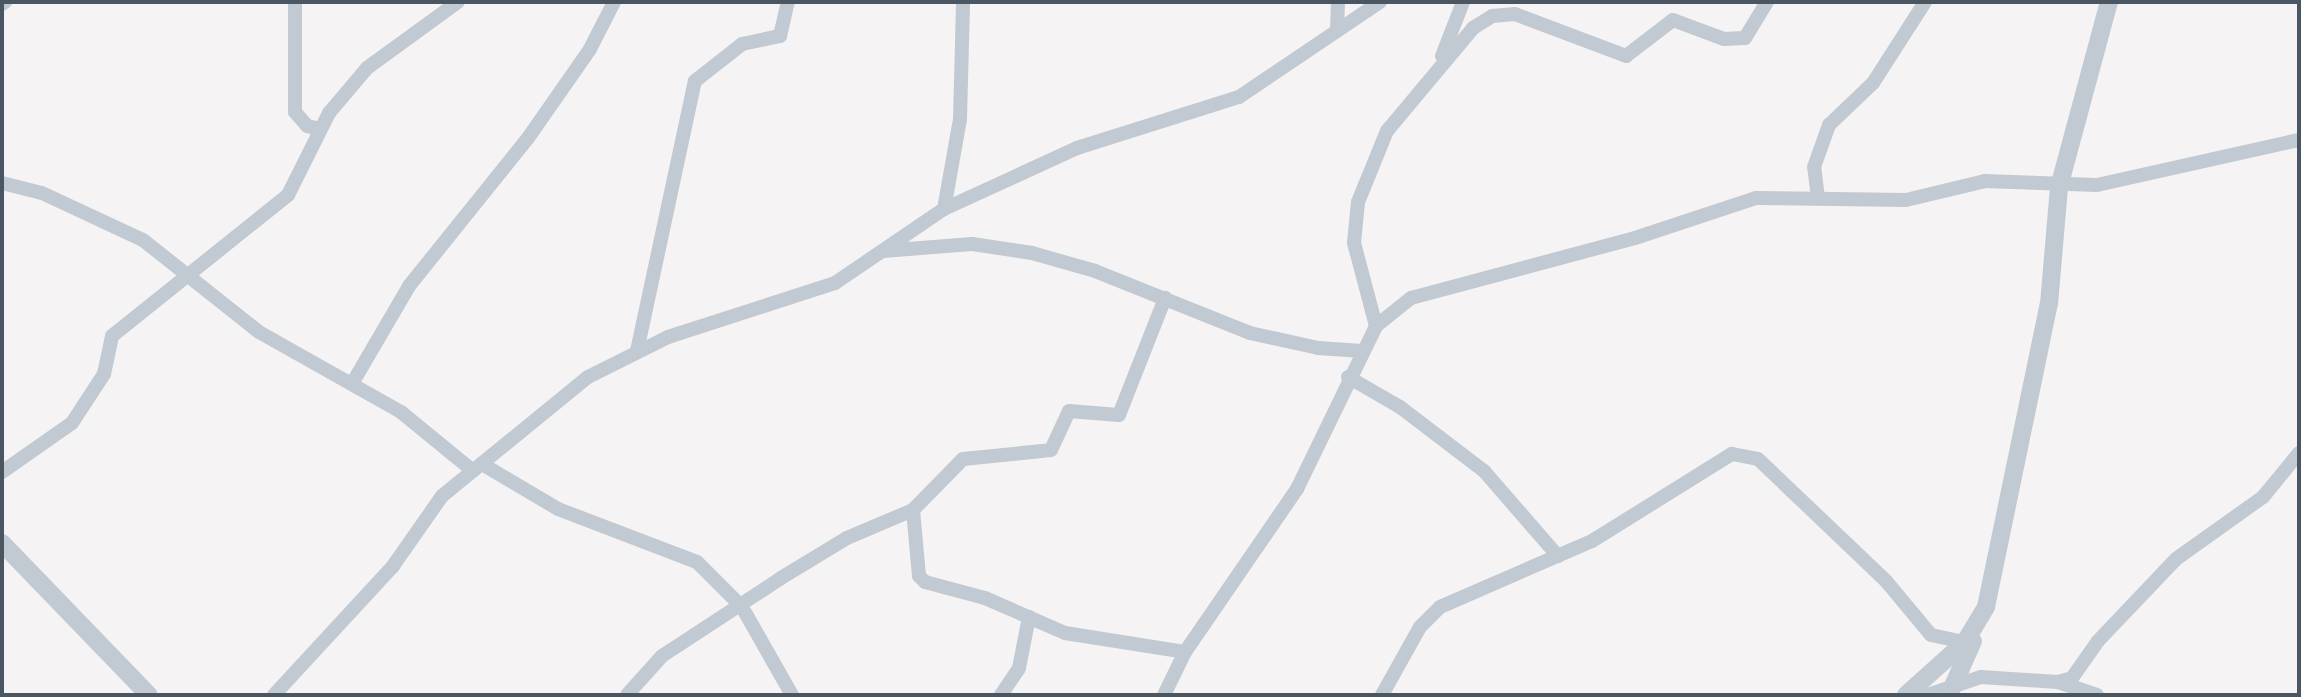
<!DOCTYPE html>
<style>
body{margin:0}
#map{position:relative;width:2301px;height:697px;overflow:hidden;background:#f5f3f3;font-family:Montserrat,sans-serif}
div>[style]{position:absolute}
.minor>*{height:14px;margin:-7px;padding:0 7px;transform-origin:7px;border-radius:7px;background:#c1cad2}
.tertiary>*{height:18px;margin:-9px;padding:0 9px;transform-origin:9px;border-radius:9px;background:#c1cad2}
span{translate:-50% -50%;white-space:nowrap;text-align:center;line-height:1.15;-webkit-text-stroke:5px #fff;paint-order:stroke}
.frame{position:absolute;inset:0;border:4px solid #4a5661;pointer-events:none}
</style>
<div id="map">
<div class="minor">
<i style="left:295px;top:2px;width:110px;rotate:90deg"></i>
<i style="left:295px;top:112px;width:18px;rotate:49deg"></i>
<i style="left:307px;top:126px;width:13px;rotate:13deg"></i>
<i style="left:2px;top:4px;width:4px;rotate:-34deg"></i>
<i style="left:1337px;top:31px;width:29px;rotate:-88deg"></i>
<i style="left:1442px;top:56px;width:58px;rotate:-68.7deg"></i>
<i style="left:2px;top:183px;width:41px;rotate:14deg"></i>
<i style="left:42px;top:193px;width:111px;rotate:25deg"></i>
<i style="left:143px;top:240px;width:148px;rotate:38.4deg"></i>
<i style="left:259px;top:332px;width:163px;rotate:29.4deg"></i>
<i style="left:401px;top:412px;width:93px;rotate:39.3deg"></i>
<i style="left:1818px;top:198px;width:31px;rotate:-97deg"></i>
<i style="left:1814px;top:167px;width:45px;rotate:-70.3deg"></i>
<i style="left:1829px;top:125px;width:61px;rotate:-43.7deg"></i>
<i style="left:1873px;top:83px;width:96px;rotate:-57.3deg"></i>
<i style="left:944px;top:209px;width:91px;rotate:-79.9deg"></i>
<i style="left:960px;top:119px;width:117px;rotate:-88.5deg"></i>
<i style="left:883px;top:251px;width:89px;rotate:-4.5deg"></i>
<i style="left:972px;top:244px;width:61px;rotate:8.5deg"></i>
<i style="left:1032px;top:253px;width:66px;rotate:15.9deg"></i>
<i style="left:1095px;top:271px;width:167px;rotate:21.8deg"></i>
<i style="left:1250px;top:333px;width:70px;rotate:12.4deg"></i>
<i style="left:1318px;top:348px;width:44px;rotate:3.9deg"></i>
<i style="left:1376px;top:326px;width:86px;rotate:-104.8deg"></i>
<i style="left:1354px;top:243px;width:41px;rotate:-84.4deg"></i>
<i style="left:1358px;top:202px;width:77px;rotate:-67.8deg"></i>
<i style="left:1387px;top:131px;width:134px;rotate:-50.1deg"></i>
<i style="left:1473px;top:28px;width:22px;rotate:-32deg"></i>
<i style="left:1492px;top:16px;width:23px;rotate:-5deg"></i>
<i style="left:1515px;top:14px;width:119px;rotate:20.7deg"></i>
<i style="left:1626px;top:56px;width:59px;rotate:-37.5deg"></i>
<i style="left:1673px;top:20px;width:54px;rotate:20.4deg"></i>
<i style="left:1724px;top:39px;width:21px;rotate:-3deg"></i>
<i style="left:1745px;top:38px;width:42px;rotate:-58.6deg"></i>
<i style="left:637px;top:351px;width:276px;rotate:-77.9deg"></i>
<i style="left:695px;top:81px;width:60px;rotate:-38.2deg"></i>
<i style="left:742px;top:44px;width:39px;rotate:-12deg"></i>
<i style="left:780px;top:36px;width:35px;rotate:-77deg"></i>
<i style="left:1348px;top:377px;width:60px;rotate:30deg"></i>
<i style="left:1400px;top:407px;width:106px;rotate:37.3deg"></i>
<i style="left:1484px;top:471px;width:113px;rotate:49deg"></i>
<i style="left:353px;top:382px;width:111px;rotate:-59.7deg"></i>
<i style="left:409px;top:286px;width:190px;rotate:-51.2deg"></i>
<i style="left:528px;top:138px;width:108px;rotate:-55.1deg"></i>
<i style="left:590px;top:49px;width:53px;rotate:-62.9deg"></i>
<i style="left:482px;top:464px;width:88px;rotate:30.6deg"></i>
<i style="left:558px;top:509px;width:149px;rotate:20.9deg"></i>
<i style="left:697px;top:562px;width:64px;rotate:45deg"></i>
<i style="left:742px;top:607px;width:101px;rotate:60.4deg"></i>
<i style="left:2px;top:472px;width:85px;rotate:-35deg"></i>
<i style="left:72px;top:423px;width:59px;rotate:-56.9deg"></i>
<i style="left:104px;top:374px;width:39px;rotate:-78deg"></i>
<i style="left:112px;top:336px;width:226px;rotate:-38.7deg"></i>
<i style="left:288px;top:195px;width:92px;rotate:-63.4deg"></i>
<i style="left:329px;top:113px;width:59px;rotate:-49.8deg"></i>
<i style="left:367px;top:68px;width:112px;rotate:-36deg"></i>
<i style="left:913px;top:510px;width:66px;rotate:84.8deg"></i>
<i style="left:919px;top:576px;width:8px;rotate:45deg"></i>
<i style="left:925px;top:582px;width:62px;rotate:14.9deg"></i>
<i style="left:985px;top:598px;width:87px;rotate:23.6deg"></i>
<i style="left:1065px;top:633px;width:121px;rotate:9deg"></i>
<i style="left:2058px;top:682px;width:41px;rotate:18.4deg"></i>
<i style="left:274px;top:695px;width:176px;rotate:-47.3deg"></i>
<i style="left:393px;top:566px;width:85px;rotate:-55deg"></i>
<i style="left:442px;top:496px;width:188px;rotate:-39.2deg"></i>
<i style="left:588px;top:377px;width:89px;rotate:-26.6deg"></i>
<i style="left:668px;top:337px;width:176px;rotate:-17.9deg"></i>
<i style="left:835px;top:283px;width:132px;rotate:-34.2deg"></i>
<i style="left:944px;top:209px;width:146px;rotate:-24.6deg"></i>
<i style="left:1077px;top:148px;width:170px;rotate:-17.5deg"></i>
<i style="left:1239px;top:97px;width:170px;rotate:-34deg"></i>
<i style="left:627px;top:695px;width:52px;rotate:-48.1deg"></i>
<i style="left:662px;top:656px;width:142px;rotate:-33.2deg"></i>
<i style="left:781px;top:578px;width:77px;rotate:-31.2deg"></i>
<i style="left:847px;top:538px;width:72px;rotate:-23deg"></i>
<i style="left:913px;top:510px;width:71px;rotate:-45.6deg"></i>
<i style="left:963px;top:459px;width:88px;rotate:-5.8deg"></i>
<i style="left:1051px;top:450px;width:43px;rotate:-65.2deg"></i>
<i style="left:1069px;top:411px;width:50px;rotate:4.6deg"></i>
<i style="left:1119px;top:415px;width:126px;rotate:-68.5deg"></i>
<i style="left:1001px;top:695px;width:32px;rotate:-56deg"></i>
<i style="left:1019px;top:668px;width:52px;rotate:-78.9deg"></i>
<i style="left:1164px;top:695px;width:48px;rotate:-64deg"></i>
<i style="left:1185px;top:652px;width:198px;rotate:-55.5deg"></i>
<i style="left:1297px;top:489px;width:181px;rotate:-64.1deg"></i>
<i style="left:1376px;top:326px;width:45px;rotate:-38.7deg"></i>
<i style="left:1411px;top:298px;width:232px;rotate:-15deg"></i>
<i style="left:1635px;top:238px;width:127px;rotate:-18.3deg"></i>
<i style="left:1756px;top:198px;width:150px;rotate:0.8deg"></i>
<i style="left:1906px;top:200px;width:81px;rotate:-13.5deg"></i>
<i style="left:1985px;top:181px;width:112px;rotate:2deg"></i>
<i style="left:2097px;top:185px;width:207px;rotate:-12.6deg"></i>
<i style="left:1382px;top:695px;width:78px;rotate:-60.8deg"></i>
<i style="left:1420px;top:627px;width:28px;rotate:-45deg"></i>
<i style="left:1440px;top:607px;width:166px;rotate:-23.5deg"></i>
<i style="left:1592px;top:541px;width:165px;rotate:-31.9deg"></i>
<i style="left:1732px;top:454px;width:26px;rotate:11deg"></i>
<i style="left:1758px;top:459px;width:177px;rotate:43.6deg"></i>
<i style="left:1886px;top:581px;width:70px;rotate:50.2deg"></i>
<i style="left:1931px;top:635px;width:35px;rotate:12deg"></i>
<i style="left:1928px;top:695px;width:56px;rotate:-18.8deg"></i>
<i style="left:1981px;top:677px;width:77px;rotate:3.7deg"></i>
<i style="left:2058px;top:682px;width:15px;rotate:-16deg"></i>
<i style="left:2072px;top:678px;width:45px;rotate:-54.9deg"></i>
<i style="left:2098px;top:641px;width:113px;rotate:-46.4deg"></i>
<i style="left:2176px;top:559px;width:107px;rotate:-35.5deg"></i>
<i style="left:2263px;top:497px;width:57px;rotate:-50.7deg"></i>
</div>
<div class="tertiary">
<i style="left:2px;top:543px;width:211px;rotate:46deg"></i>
<i style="left:1906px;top:695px;width:79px;rotate:-41.9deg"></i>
<i style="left:1965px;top:642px;width:41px;rotate:-59deg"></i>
<i style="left:1986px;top:607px;width:309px;rotate:-78.3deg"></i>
<i style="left:2049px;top:304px;width:117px;rotate:-85.1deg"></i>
<i style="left:2059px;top:187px;width:192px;rotate:-74.9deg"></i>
<i style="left:1949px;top:695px;width:59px;rotate:-66deg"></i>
</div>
<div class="frame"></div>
</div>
